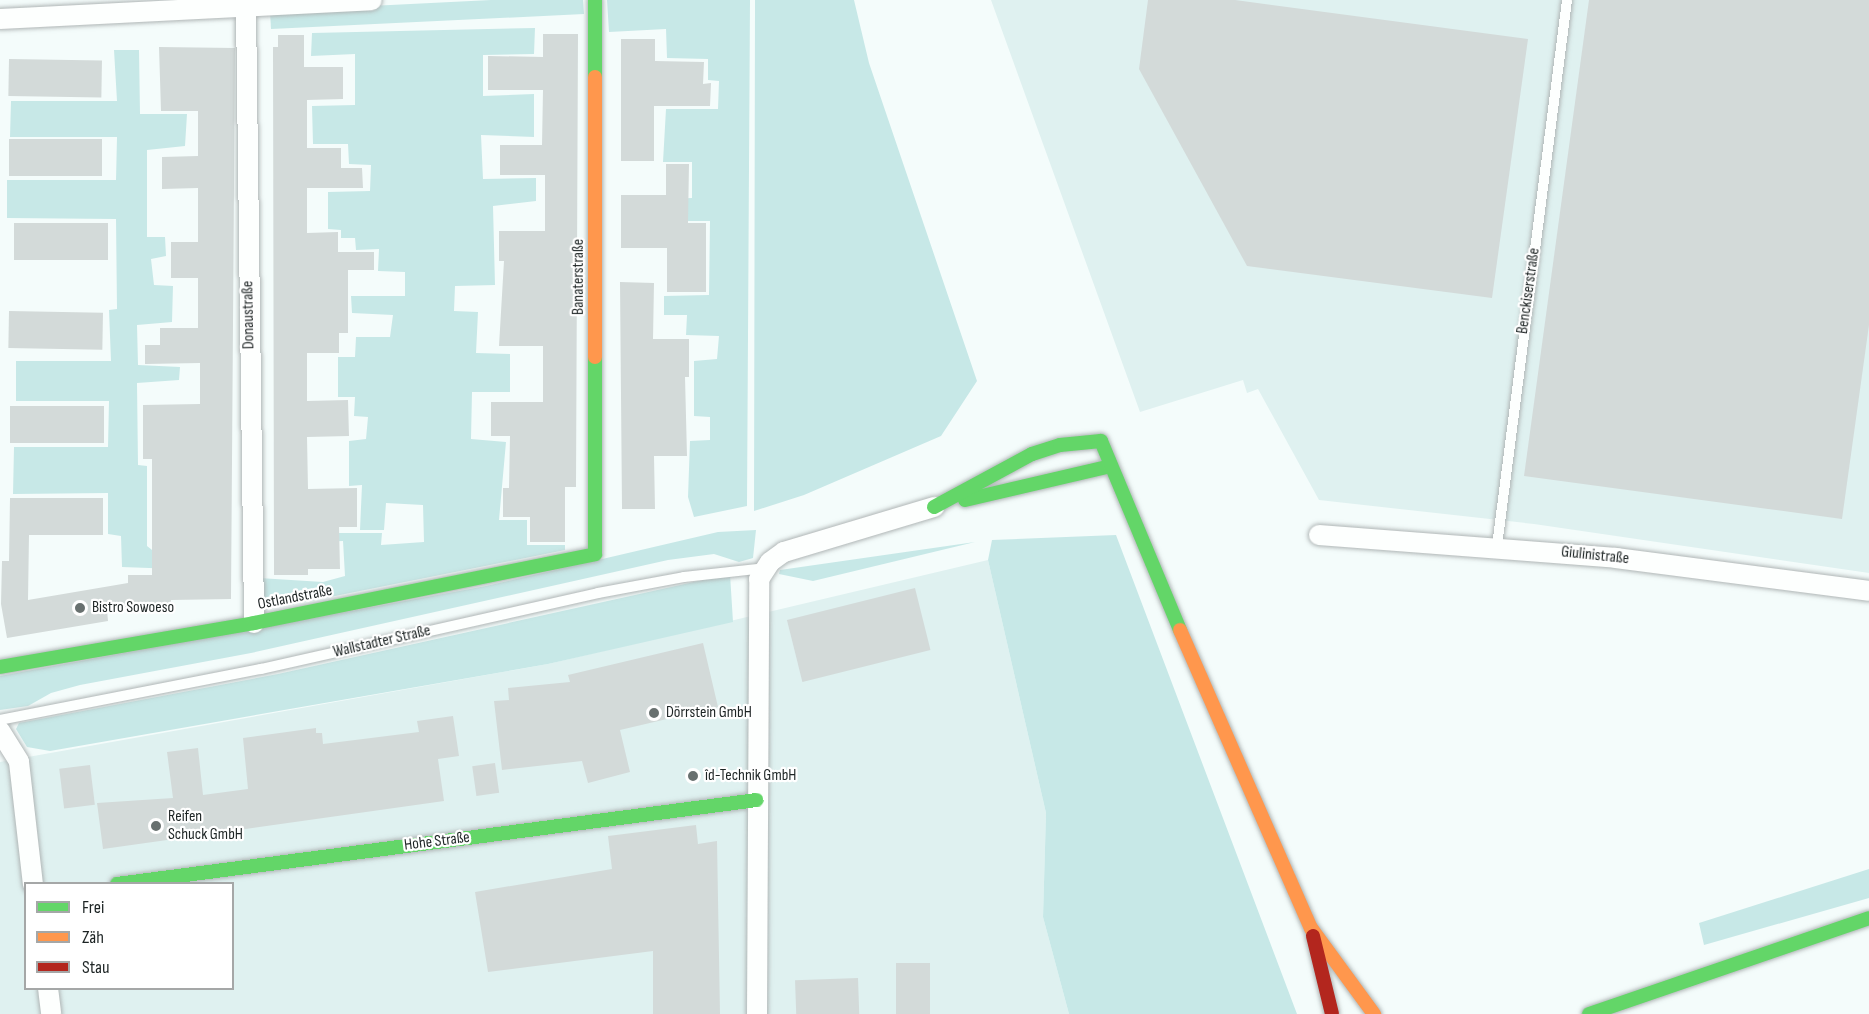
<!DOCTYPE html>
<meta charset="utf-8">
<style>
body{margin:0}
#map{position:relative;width:1869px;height:1014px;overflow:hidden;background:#f4fcfb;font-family:"Sofia Sans Condensed",sans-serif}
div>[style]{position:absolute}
.built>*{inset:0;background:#dff1f0}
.green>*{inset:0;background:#c7e8e7}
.building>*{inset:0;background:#d3dad9;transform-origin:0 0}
.roads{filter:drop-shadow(0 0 2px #b0b6b6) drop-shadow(0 0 2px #b0b6b6)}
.lane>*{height:10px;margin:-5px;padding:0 5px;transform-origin:5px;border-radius:5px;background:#fdfffe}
.street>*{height:20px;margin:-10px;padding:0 10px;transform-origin:10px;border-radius:10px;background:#fdfffe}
.fast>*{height:14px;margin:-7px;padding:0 7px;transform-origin:7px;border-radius:7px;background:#63d668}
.slow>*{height:14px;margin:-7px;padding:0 7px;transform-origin:7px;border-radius:7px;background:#ff974d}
.jam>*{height:14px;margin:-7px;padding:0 7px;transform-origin:7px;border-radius:7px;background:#b3261e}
.dots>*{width:16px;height:16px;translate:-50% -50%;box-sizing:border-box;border:3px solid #fff;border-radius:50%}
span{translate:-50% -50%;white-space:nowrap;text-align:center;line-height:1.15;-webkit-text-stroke:4.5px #fff;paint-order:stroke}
.street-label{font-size:16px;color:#1d2424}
.poi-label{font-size:16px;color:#1d2424}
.left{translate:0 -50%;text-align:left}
.legend{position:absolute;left:24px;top:882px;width:210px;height:108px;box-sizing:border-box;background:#fff;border:2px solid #a5a7a7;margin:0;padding:8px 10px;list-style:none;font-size:18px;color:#1d2424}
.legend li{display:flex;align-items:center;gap:12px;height:30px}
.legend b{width:30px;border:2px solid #a5a7a7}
</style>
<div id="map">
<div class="built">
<i style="clip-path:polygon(991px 0,1869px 0,1869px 573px,1534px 524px,1319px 500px,1258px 389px,1247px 393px,1243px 380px,1140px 412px)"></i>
<i style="clip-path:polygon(evenodd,988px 560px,1046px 813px,1043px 917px,1069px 1014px,0 1014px,0 762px,548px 664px,988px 560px,26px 884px,232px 884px,232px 988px,26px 988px,26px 884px)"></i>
</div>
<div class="green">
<i style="clip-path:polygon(491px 0,583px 0,584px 14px,271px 29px,270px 11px)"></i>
<i style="clip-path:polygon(607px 0,750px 0,747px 506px,694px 517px,688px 497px,690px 441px,710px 440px,710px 417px,694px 416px,694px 361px,717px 359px,719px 336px,686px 335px,687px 315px,664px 315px,664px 296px,709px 295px,710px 221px,660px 221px,659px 199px,692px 198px,692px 162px,663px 162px,666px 109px,718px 109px,719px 81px,708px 80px,708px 59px,667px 58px,666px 29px,609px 32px)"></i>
<i style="clip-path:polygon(755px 0,854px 0,869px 63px,977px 381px,941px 436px,804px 495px,754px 511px)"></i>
<i style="clip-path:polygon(535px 28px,534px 54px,483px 55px,483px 96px,534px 94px,534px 137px,481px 135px,483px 179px,536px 178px,536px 201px,493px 206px,495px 285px,455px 286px,454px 311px,478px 312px,476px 353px,510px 354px,510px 392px,472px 392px,471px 439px,506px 442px,499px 520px,527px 520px,527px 545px,565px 545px,565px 550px,280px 607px,259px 597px,259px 578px,323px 582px,345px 576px,343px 541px,315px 542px,316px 533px,382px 533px,381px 545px,424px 542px,423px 505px,386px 503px,384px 530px,360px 530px,362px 485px,349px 486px,349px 441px,366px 439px,368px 417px,354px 416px,355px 397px,338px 397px,338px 357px,355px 357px,356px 337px,390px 337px,393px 315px,352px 313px,351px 296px,405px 296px,405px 272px,378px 271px,379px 249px,356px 250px,355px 238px,341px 238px,341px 230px,328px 229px,328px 192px,370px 191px,371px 165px,349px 164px,348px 144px,313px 144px,312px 106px,355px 105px,355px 54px,311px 56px,312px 33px)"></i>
<i style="clip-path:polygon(114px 50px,139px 50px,140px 114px,187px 114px,185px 146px,147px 150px,147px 237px,165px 237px,166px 256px,151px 259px,154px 285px,173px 286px,172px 322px,137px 325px,138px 365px,180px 367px,179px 380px,137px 383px,138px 465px,147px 466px,147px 546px,176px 569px,122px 567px,121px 536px,108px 534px,108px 493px,13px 494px,14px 447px,108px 447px,109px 401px,16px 401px,16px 361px,111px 361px,109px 310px,117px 309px,116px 219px,7px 218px,7px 180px,116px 180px,117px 137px,10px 137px,11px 101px,117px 101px)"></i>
<i style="clip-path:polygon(756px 530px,753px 558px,739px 562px,714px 554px,668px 560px,251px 653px,80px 685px,51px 693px,28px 706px,0 710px,0 676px,486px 586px,718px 532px)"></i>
<i style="clip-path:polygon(1116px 535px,1297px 1014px,1069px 1014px,1043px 917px,1046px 813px,988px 560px,992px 540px)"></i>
<i style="clip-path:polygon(975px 542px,813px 581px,779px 574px,780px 570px)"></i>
<i style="clip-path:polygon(730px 574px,733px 622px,548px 664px,50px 751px,27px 747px,16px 729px,19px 723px,278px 674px)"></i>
<i style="clip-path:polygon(1869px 869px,1869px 898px,1704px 945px,1699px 923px)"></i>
</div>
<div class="building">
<i style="clip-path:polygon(1148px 0,1235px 0,1528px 39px,1492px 298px,1247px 266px,1139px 69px)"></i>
<i style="clip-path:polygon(1589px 0,1869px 0,1869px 325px,1842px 519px,1524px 476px)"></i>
<i style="clip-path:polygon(543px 34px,578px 34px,576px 487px,565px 487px,565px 542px,530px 542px,530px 517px,503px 517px,503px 488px,509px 488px,510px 436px,491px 436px,491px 402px,543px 402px,543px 346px,499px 346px,504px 261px,499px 261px,499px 231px,545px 231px,545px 175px,500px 175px,500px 145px,542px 145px,543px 90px,488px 90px,488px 56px,543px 57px)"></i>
<i style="clip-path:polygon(278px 35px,304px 35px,304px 67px,343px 67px,343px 99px,307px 100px,307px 148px,341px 148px,341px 168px,362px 168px,363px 188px,307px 188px,307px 233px,338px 232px,338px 252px,374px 252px,374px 270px,348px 270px,348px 333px,339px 333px,339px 353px,307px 353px,307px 401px,348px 400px,349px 436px,307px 437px,308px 489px,357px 488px,357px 527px,339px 527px,340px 569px,308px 569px,308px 575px,274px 575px,273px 47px,278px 47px)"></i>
<i style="clip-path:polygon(621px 39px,655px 39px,655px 61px,704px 62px,703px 84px,711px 83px,710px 106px,654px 106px,654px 161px,621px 161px)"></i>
<i style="clip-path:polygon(159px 47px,235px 48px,231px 599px,171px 600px,171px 609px,107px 610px,108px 621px,7px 638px,1px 604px,2px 561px,9px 561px,10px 498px,103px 498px,103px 535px,29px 535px,28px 600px,128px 583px,128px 575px,152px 575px,152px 459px,143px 459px,143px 405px,200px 404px,200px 363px,145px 364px,145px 345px,160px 345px,160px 328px,198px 328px,198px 278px,171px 278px,171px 242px,198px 242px,198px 188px,162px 189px,162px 157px,198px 156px,198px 111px,161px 111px)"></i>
<i style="left:9px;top:59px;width:93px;height:37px;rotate:1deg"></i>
<i style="left:9px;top:139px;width:93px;height:37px"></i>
<i style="clip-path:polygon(666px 164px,689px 164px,688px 223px,706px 223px,706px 292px,667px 292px,667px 248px,621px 248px,621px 195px,666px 195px)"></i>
<i style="left:14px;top:223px;width:94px;height:37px"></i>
<i style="clip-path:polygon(620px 282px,654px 283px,653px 339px,689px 339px,689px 377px,685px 377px,687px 456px,654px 456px,655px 509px,622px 509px)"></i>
<i style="left:9px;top:311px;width:94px;height:37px;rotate:1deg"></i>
<i style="left:10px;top:406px;width:94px;height:37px"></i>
<i style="left:915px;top:588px;width:64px;height:132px;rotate:76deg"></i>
<i style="clip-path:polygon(703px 643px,718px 707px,620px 730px,630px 772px,588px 783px,582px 761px,502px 770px,494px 701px,509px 700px,508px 688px,570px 682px,568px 675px)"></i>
<i style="clip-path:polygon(453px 716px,459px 756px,438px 759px,444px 801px,103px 849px,97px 803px,173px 798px,167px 752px,198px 748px,203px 795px,248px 789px,243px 738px,316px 728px,316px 733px,322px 733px,323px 744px,419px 732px,417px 721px)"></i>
<i style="left:495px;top:763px;width:30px;height:23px;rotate:82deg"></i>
<i style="left:90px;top:765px;width:40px;height:31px;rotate:83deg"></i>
<i style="clip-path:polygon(696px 825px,698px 844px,717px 841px,720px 1014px,653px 1014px,653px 951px,488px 972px,475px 892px,612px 869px,608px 836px)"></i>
<i style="left:896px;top:963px;width:34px;height:51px"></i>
<i style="left:858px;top:978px;width:36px;height:63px;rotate:88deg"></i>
</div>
<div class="roads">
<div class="lane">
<i style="left:1497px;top:546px;width:550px;rotate:-82.69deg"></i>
<i style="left:0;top:720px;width:266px;rotate:-11.1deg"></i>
<i style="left:261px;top:669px;width:345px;rotate:-12.7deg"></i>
<i style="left:598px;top:593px;width:87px;rotate:-10.5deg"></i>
<i style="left:684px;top:577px;width:81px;rotate:-6.3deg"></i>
</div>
<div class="street">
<i style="left:246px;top:8px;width:615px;rotate:89.25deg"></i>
<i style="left:0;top:19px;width:372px;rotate:-2.9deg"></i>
<i style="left:1319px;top:535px;width:298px;rotate:4.4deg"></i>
<i style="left:1616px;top:558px;width:255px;rotate:7.4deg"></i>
<i style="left:0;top:731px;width:36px;rotate:58deg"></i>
<i style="left:19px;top:762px;width:123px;rotate:83.5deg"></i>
<i style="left:48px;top:988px;width:26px;rotate:83deg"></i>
<i style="left:757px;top:1014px;width:435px;rotate:-89.7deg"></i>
<i style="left:759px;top:579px;width:20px;rotate:-57deg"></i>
<i style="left:770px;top:562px;width:17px;rotate:-36deg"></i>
<i style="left:784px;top:552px;width:157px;rotate:-16.7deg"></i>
</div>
<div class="fast">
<i style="left:595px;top:0;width:77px;rotate:90deg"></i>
<i style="left:965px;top:500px;width:150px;rotate:-13.1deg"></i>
<i style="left:934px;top:507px;width:111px;rotate:-28.4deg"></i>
<i style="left:1032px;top:454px;width:29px;rotate:-18deg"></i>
<i style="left:1060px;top:445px;width:41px;rotate:-5.6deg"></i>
<i style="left:1101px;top:441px;width:205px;rotate:67.3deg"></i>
<i style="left:0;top:667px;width:258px;rotate:-9.8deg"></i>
<i style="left:254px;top:623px;width:348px;rotate:-11.4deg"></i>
<i style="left:595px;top:554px;width:197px;rotate:-90deg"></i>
<i style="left:117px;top:884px;width:645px;rotate:-7.48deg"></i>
<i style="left:1589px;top:1014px;width:296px;rotate:-18.9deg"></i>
</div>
<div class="slow">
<i style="left:595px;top:77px;width:280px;rotate:90deg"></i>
<i style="left:1180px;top:630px;width:326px;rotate:66.3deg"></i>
<i style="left:1311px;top:928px;width:107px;rotate:53.8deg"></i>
</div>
<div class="jam">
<i style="left:1313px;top:936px;width:80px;rotate:76.3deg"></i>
</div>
</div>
<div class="dots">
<i style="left:80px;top:608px;background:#68706f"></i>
<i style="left:654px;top:713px;background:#68706f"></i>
<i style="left:693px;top:776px;background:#68706f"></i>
<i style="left:156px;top:826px;background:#68706f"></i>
</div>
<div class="street-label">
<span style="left:579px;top:277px;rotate:-90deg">Banaterstraße</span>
<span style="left:1529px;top:291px;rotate:-82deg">Benckiserstraße</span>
<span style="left:249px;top:315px;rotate:-91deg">Donaustraße</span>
<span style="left:1595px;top:556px;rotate:6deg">Giulinistraße</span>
<span style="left:295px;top:598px;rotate:-11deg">Ostlandstraße</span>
<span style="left:382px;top:642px;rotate:-13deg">Wallstadter Straße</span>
<span style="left:437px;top:842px;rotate:-7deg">Hohe Straße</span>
</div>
<div class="poi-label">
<span class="left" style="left:92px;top:608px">Bistro Sowoeso</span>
<span class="left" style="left:666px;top:713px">Dörrstein GmbH</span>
<span class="left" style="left:705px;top:776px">îd-Technik GmbH</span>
<span class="left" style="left:168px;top:826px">Reifen<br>Schuck GmbH</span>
</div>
<ul class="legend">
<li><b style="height:8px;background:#63d668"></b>Frei</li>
<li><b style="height:8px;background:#ff974d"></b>Zäh</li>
<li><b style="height:8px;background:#b3261e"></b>Stau</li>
</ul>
</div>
